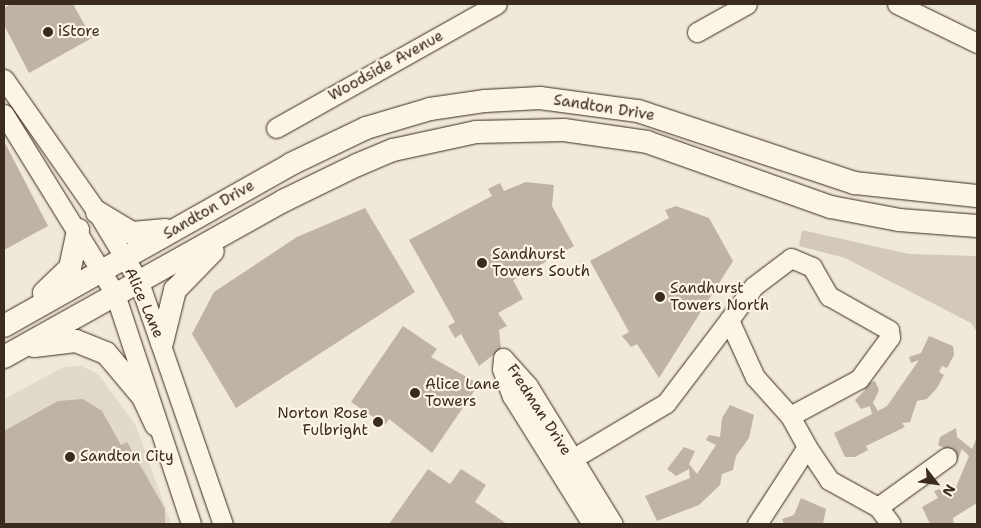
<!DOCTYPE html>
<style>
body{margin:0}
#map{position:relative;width:981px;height:528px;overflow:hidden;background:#f0e9d9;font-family:"Shantell Sans",sans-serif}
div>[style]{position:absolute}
.built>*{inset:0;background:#e1d9c9}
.green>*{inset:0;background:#d2c9ba}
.building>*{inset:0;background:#beb3a4}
.roads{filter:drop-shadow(0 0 1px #3b2a1e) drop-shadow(0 0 1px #3b2a1e)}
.minor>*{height:19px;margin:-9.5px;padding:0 9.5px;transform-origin:9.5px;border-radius:9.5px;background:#fcf5e5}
.major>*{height:22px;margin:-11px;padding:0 11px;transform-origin:11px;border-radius:11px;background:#fcf5e5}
.dots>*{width:14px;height:14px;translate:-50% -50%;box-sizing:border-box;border:2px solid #fcf5e5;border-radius:50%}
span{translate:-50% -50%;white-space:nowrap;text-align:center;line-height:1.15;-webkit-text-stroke:4.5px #fcf5e5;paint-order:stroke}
.poi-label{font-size:15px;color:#3b2a1e}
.left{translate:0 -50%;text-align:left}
.right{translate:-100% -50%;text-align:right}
.street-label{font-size:15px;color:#3b2a1e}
.frame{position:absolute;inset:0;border:5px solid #3b2a1e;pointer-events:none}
.north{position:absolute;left:911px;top:458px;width:50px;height:50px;-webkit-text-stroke:4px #fcf5e5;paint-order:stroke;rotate:120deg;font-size:14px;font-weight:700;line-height:20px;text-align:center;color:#3b2a1e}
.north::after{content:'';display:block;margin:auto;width:18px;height:22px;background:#3b2a1e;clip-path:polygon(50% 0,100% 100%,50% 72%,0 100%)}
</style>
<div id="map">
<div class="built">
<i style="clip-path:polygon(82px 366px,99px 375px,136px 426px,171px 524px,4px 524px,4px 399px,64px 367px)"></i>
</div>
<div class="green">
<i style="clip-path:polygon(802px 230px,909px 254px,977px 256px,977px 332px,971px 323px,845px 258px,799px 246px)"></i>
</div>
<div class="building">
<i style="clip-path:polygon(11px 4px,73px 4px,92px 38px,29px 73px,4px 25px,4px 8px)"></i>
<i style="clip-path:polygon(4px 141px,48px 226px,4px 250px)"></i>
<i style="clip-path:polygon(526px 182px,554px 185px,552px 206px,574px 246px,513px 280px,523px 299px,498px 313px,507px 326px,499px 330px,501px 349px,479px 366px,461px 334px,455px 338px,448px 326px,455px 322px,409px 240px,492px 196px,488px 189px,500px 183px,504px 191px)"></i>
<i style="clip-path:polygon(676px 206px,709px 218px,733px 261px,659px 378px,637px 344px,631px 347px,622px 336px,629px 332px,590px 261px,669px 218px,665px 210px)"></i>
<i style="clip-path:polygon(365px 208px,415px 292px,236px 408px,192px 334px,214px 292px,297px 237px)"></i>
<i style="clip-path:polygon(403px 326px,437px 349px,431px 357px,479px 384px,432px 453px,389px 419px,385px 425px,351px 402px)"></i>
<i style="clip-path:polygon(929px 336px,953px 346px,954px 355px,947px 368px,942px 366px,939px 372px,944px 375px,937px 388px,927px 399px,917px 401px,910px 422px,902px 423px,905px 427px,866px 446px,868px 450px,855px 457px,845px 457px,834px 433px,872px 414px,870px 406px,861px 409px,855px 400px,865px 390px,863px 385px,875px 381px,879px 390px,873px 403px,878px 411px,887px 406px,919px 360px,911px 363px,909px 357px,921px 353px)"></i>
<i style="clip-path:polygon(83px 399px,102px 411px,121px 445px,127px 442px,165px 509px,165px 524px,4px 524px,4px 431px,58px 401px)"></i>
<i style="clip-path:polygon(730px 405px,754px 415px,749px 438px,736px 456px,733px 470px,722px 474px,720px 485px,699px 505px,657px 521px,645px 496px,690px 478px,689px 469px,676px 476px,667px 469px,684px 447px,695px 451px,689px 464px,697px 474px,716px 445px,706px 440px,709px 435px,720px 437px,722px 418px)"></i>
<i style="clip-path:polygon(956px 428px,957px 437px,972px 449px,977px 437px,977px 503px,953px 518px,954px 524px,930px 524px,922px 507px,938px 498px,934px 491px,939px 489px,947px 496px,954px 492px,969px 456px,962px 449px,957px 461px,954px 453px,938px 445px,940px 437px)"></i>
<i style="clip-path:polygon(428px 469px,450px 484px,461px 469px,486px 485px,475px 502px,507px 524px,389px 524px)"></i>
<i style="clip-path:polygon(801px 498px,826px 509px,823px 524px,784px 524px,782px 519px,794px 515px)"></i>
</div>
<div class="roads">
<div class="minor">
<i style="left:897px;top:4px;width:89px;rotate:26deg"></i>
<i style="left:697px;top:32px;width:57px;rotate:-29.2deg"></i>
<i style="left:4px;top:79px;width:162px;rotate:55deg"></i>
<i style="left:97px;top:212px;width:82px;rotate:59deg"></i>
<i style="left:139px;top:282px;width:256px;rotate:70.9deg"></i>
<i style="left:4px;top:114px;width:211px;rotate:58.3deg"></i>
<i style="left:115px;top:294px;width:242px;rotate:71.7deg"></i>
<i style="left:276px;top:128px;width:253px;rotate:-29.3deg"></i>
<i style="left:729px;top:320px;width:42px;rotate:-53.7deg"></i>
<i style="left:754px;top:286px;width:46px;rotate:-37.1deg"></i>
<i style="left:791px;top:258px;width:23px;rotate:23deg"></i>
<i style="left:812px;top:267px;width:34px;rotate:60deg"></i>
<i style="left:829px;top:296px;width:69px;rotate:29.5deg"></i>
<i style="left:889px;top:330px;width:7px;rotate:82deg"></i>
<i style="left:890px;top:337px;width:52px;rotate:126.4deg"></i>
<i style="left:859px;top:379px;width:78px;rotate:151.8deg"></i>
<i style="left:503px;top:358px;width:38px;rotate:48deg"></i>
<i style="left:528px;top:386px;width:162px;rotate:58.4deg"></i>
<i style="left:503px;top:358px;width:11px;rotate:95deg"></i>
<i style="left:502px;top:369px;width:29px;rotate:70deg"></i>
<i style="left:512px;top:396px;width:151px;rotate:58deg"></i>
<i style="left:807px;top:447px;width:40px;rotate:56deg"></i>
<i style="left:829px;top:480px;width:56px;rotate:28.9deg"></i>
<i style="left:878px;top:507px;width:21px;rotate:53deg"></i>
<i style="left:557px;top:468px;width:127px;rotate:-30.8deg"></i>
<i style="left:666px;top:403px;width:104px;rotate:-52.8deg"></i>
<i style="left:729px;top:320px;width:63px;rotate:65.5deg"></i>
<i style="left:755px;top:377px;width:52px;rotate:48.1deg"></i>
<i style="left:790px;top:416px;width:35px;rotate:61deg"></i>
<i style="left:807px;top:447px;width:92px;rotate:123deg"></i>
<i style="left:878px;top:507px;width:85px;rotate:-35.9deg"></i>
</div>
<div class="major">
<i style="left:97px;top:212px;width:41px;rotate:31deg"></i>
<i style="left:132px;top:233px;width:34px;rotate:-5deg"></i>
<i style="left:44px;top:293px;width:36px;rotate:-44deg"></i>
<i style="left:70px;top:268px;width:39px;rotate:-78deg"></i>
<i style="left:4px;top:326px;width:330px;rotate:-29.4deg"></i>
<i style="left:291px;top:164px;width:83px;rotate:-25.6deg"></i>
<i style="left:366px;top:128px;width:67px;rotate:-16.5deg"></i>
<i style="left:430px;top:109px;width:56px;rotate:-8.3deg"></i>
<i style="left:485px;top:101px;width:55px;rotate:-3.1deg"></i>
<i style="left:540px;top:98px;width:99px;rotate:7.6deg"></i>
<i style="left:638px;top:111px;width:229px;rotate:18.4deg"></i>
<i style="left:855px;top:183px;width:123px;rotate:6.1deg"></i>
<i style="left:162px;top:343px;width:55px;rotate:-76.2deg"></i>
<i style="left:175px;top:290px;width:54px;rotate:-45.7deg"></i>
<i style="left:34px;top:346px;width:42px;rotate:-6.8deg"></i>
<i style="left:76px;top:341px;width:32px;rotate:22deg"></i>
<i style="left:106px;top:353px;width:57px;rotate:49.9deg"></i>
<i style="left:143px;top:397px;width:31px;rotate:65deg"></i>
<i style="left:4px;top:357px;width:320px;rotate:-29.2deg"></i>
<i style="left:283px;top:201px;width:82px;rotate:-25.9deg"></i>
<i style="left:357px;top:165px;width:39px;rotate:-23deg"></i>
<i style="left:393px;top:150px;width:85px;rotate:-12.2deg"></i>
<i style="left:476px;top:132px;width:88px;rotate:-1.3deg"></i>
<i style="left:564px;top:130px;width:84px;rotate:8.2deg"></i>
<i style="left:647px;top:142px;width:195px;rotate:19.5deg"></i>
<i style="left:831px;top:207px;width:69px;rotate:10.8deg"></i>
<i style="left:899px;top:220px;width:78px;rotate:4.4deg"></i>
</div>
</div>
<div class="dots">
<i style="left:48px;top:32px;background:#3b2a1e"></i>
<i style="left:482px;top:263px;background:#3b2a1e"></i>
<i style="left:660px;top:297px;background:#3b2a1e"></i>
<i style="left:415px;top:393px;background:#3b2a1e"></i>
<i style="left:378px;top:422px;background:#3b2a1e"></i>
<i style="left:70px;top:457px;background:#3b2a1e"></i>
</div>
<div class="poi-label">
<span class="left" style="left:58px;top:32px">iStore</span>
<span class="left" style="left:492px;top:263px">Sandhurst<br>Towers South</span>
<span class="left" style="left:670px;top:297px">Sandhurst<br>Towers North</span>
<span class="left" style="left:425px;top:393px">Alice Lane<br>Towers</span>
<span class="right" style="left:368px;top:422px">Norton Rose<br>Fulbright</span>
<span class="left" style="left:80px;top:457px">Sandton City</span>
</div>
<div class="street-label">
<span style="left:386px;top:66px;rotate:-29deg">Woodside Avenue</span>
<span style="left:604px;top:108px;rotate:9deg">Sandton Drive</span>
<span style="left:209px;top:210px;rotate:-30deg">Sandton Drive</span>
<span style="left:144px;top:303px;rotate:66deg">Alice Lane</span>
<span style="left:539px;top:410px;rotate:57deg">Fredman Drive</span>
</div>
<div class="frame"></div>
<div class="north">N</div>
</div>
